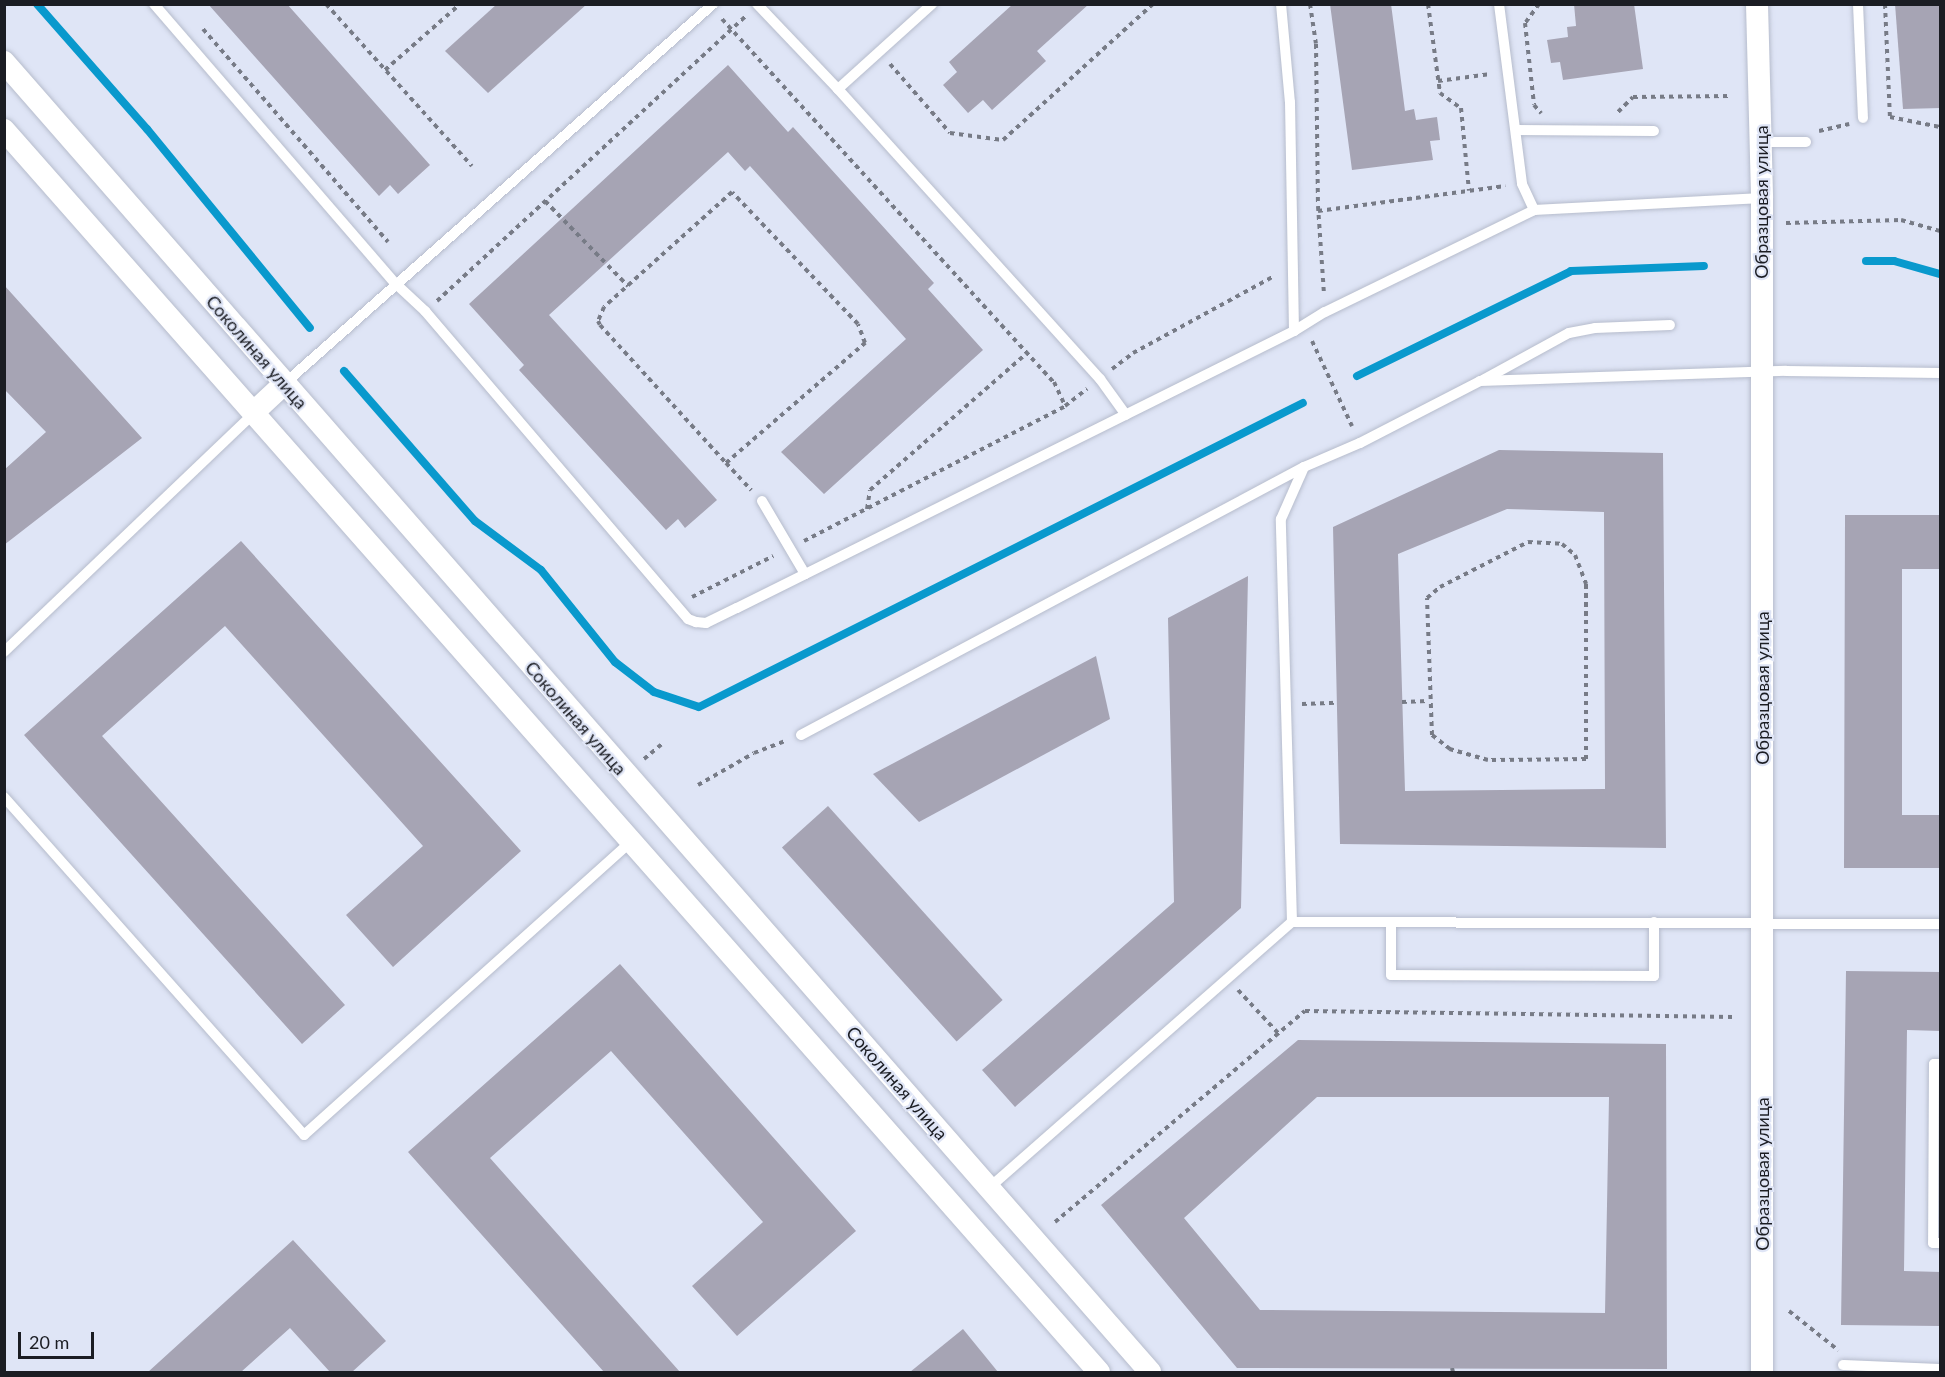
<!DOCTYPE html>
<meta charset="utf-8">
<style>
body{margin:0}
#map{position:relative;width:1945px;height:1377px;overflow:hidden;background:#dfe5f6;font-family:Lato,sans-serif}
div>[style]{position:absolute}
.stream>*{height:8px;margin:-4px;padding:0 4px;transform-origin:4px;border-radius:4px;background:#0999cd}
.building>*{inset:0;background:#a6a4b4;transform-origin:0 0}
.path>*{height:4px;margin-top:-2px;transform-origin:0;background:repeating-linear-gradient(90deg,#777b86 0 4.5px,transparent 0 9px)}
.roads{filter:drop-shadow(0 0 2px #b6bccc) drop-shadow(0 0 2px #b6bccc)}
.service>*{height:10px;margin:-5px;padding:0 5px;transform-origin:5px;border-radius:5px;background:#fff}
.minor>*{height:22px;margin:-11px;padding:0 11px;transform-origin:11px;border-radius:11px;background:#fff}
span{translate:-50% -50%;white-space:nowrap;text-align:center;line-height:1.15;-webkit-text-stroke:4.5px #dfe5f6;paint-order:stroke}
.street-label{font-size:18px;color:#1b1d23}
.frame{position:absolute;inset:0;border:6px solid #1b1d23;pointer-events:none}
.scale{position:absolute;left:18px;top:1332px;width:76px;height:27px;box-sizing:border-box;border:3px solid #1b1d23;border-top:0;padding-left:8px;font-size:18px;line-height:21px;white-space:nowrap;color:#1b1d23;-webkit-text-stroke:4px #dfe5f6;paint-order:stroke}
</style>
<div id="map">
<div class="stream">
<i style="left:37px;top:4px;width:167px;rotate:48.7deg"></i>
<i style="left:147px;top:129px;width:257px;rotate:50.7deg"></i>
<i style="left:1866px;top:261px;width:28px"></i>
<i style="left:1894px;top:261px;width:48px;rotate:15.8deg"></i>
<i style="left:344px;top:371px;width:199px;rotate:48.9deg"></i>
<i style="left:475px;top:521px;width:82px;rotate:36.6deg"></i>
<i style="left:541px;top:570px;width:118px;rotate:51.2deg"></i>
<i style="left:615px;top:662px;width:49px;rotate:37.6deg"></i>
<i style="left:654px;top:692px;width:47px;rotate:18.4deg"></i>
<i style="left:699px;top:707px;width:676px;rotate:-26.72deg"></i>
<i style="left:1357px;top:376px;width:238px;rotate:-26.1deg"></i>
<i style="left:1571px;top:271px;width:133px;rotate:-2.2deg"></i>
</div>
<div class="building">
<i style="clip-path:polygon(208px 4px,287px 4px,430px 165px,398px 194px,390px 185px,379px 196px)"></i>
<i style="clip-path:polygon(497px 4px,587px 4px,488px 93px,445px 51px)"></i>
<i style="clip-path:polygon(1013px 4px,1089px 4px,1037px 51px,1046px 61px,992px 110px,983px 100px,968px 113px,943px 85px,957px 72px,949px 62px)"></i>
<i style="clip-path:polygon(1330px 4px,1391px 4px,1405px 111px,1414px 109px,1416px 120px,1437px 117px,1440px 140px,1430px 141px,1433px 160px,1352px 170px)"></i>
<i style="clip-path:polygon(1574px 4px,1634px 4px,1643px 69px,1563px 80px,1560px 62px,1551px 63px,1547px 40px,1568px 37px,1567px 27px,1576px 26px)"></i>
<i style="clip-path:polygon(1895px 4px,1941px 4px,1941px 108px,1903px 109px)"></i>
<i style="clip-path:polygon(728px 65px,788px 132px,793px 127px,934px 283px,928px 289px,983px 350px,824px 494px,781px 452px,906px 339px,750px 166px,745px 171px,728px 152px,549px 315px,717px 500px,685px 528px,678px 519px,666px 530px,519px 370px,524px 365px,469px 304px)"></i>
<i style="clip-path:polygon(4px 285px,142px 438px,4px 545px,4px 470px,46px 432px,4px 389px)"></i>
<i style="clip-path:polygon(evenodd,1499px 450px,1663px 453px,1666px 848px,1340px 844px,1333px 527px,1499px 450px,1507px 509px,1604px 512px,1605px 789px,1405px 791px,1398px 554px,1507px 509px)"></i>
<i style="clip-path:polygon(1845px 515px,1941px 515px,1941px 569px,1902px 569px,1902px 815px,1941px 815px,1941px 868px,1844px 868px)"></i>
<i style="clip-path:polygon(241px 541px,521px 851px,393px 967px,346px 915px,423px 846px,225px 626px,102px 736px,345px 1005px,302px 1044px,24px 735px)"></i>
<i style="clip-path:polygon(1248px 576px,1241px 908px,1015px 1107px,982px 1070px,1174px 902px,1168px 618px)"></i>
<i style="clip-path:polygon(1096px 656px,1110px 719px,919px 822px,873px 774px)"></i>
<i style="left:828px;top:806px;width:261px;height:62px;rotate:48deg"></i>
<i style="clip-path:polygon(620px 964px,856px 1231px,737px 1336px,692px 1286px,763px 1222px,611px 1051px,490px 1158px,680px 1372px,604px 1372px,408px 1152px)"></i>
<i style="clip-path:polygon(1846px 971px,1941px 972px,1941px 1031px,1907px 1030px,1904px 1271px,1941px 1272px,1941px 1326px,1841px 1325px)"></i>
<i style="clip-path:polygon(evenodd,1298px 1040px,1666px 1044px,1667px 1369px,1237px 1368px,1101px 1205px,1298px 1040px,1317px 1097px,1609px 1097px,1605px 1313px,1260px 1310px,1184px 1218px,1317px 1097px)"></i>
<i style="clip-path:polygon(293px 1240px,386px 1341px,352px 1372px,330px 1372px,290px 1328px,241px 1372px,148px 1372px)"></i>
<i style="clip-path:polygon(963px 1329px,998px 1372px,910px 1372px)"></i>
</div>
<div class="path">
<i style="left:326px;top:4px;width:218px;rotate:48deg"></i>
<i style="left:1310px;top:4px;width:40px;rotate:81.5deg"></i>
<i style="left:1316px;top:44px;width:162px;rotate:89.3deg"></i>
<i style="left:1318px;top:206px;width:87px;rotate:86.1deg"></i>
<i style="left:1428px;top:4px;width:90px;rotate:82.3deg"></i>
<i style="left:1440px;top:93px;width:26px;rotate:36deg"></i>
<i style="left:1461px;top:108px;width:83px;rotate:84.5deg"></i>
<i style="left:1539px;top:4px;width:24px;rotate:126deg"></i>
<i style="left:1525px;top:23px;width:82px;rotate:83.7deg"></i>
<i style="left:1534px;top:105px;width:11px;rotate:49deg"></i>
<i style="left:1885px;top:4px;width:113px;rotate:87.5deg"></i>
<i style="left:1890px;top:117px;width:51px;rotate:11.3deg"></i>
<i style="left:722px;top:19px;width:492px;rotate:47.6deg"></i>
<i style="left:1054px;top:382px;width:26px;rotate:65deg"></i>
<i style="left:1065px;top:406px;width:28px;rotate:-38deg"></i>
<i style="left:203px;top:29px;width:282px;rotate:49deg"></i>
<i style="left:890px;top:64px;width:91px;rotate:49deg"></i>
<i style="left:950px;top:133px;width:53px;rotate:7.5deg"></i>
<i style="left:1003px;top:140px;width:202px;rotate:-42.2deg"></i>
<i style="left:385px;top:70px;width:100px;rotate:-41.3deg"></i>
<i style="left:1438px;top:81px;width:53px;rotate:-7.5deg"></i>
<i style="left:1618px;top:112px;width:21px;rotate:-45deg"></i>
<i style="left:1633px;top:97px;width:97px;rotate:-0.6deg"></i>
<i style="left:1819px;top:131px;width:31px;rotate:-13deg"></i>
<i style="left:545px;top:201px;width:119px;rotate:45.7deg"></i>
<i style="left:1318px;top:211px;width:189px;rotate:-7.6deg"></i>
<i style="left:1786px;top:223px;width:115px;rotate:-1.5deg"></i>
<i style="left:1901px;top:220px;width:41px;rotate:15.8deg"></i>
<i style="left:437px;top:301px;width:419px;rotate:-42.7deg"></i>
<i style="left:1312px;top:341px;width:94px;rotate:64.8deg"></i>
<i style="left:1112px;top:369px;width:26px;rotate:-37deg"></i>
<i style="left:1133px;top:353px;width:161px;rotate:-28.6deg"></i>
<i style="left:726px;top:463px;width:184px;rotate:-40.8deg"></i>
<i style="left:865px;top:343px;width:20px;rotate:-110deg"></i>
<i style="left:858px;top:324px;width:182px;rotate:-133.7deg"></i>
<i style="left:732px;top:192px;width:172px;rotate:138.1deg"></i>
<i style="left:604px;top:307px;width:15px;rotate:113deg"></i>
<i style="left:598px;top:321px;width:4px;rotate:63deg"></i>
<i style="left:600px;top:325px;width:187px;rotate:47.6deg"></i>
<i style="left:726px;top:463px;width:37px;rotate:47deg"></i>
<i style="left:867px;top:509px;width:19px;rotate:-81deg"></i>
<i style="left:870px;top:490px;width:208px;rotate:-41.1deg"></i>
<i style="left:804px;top:541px;width:294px;rotate:-27.3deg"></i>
<i style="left:1528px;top:542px;width:34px;rotate:3deg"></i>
<i style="left:1562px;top:544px;width:17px;rotate:40deg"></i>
<i style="left:1575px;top:555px;width:31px;rotate:69deg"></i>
<i style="left:1586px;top:584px;width:175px;rotate:90deg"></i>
<i style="left:1586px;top:759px;width:98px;rotate:179.4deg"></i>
<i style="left:1488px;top:760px;width:40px;rotate:-164deg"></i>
<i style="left:1450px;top:749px;width:23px;rotate:-142deg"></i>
<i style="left:1432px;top:735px;width:137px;rotate:-92.1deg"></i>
<i style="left:1427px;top:598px;width:17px;rotate:-40deg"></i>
<i style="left:1440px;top:587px;width:99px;rotate:-27.1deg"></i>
<i style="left:692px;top:597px;width:91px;rotate:-26.8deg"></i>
<i style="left:1402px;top:702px;width:26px;rotate:-2deg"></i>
<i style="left:1302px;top:704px;width:35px;rotate:-2deg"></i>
<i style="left:644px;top:759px;width:23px;rotate:-40deg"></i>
<i style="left:698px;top:785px;width:64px;rotate:-29.7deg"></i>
<i style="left:754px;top:753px;width:33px;rotate:-21deg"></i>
<i style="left:1238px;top:990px;width:59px;rotate:47.1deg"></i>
<i style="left:1055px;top:1222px;width:327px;rotate:-40.2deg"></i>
<i style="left:1305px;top:1011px;width:428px;rotate:0.8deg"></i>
<i style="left:1789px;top:1311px;width:63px;rotate:38.5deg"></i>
<i style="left:1452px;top:1368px;width:4px;rotate:76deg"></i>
</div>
<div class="roads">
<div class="service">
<i style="left:154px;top:4px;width:369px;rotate:49.2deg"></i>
<i style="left:395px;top:283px;width:41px;rotate:43deg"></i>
<i style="left:425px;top:311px;width:405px;rotate:49.5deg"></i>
<i style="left:688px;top:619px;width:9px;rotate:21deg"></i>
<i style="left:696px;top:622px;width:10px;rotate:6deg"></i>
<i style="left:706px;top:623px;width:34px;rotate:-26deg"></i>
<i style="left:737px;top:608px;width:622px;rotate:-26.44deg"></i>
<i style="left:757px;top:4px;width:117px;rotate:46.4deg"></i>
<i style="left:838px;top:89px;width:391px;rotate:47.9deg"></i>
<i style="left:1100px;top:379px;width:44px;rotate:54.2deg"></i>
<i style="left:1281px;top:4px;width:98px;rotate:84.8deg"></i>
<i style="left:1290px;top:102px;width:229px;rotate:89deg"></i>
<i style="left:1294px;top:331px;width:36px;rotate:-32deg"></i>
<i style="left:1325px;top:312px;width:233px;rotate:-26deg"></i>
<i style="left:1534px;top:210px;width:228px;rotate:-3deg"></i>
<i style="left:1499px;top:4px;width:181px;rotate:82.7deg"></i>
<i style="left:1522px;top:184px;width:29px;rotate:65deg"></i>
<i style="left:1858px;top:4px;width:114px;rotate:87.5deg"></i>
<i style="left:838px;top:89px;width:127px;rotate:-42.1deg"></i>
<i style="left:1516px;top:130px;width:138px;rotate:0.4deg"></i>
<i style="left:1761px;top:142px;width:45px"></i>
<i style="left:1483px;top:380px;width:98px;rotate:-28.7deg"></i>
<i style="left:1569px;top:333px;width:26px;rotate:-11deg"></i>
<i style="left:1595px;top:328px;width:75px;rotate:-2.3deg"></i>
<i style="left:284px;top:384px;width:573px;rotate:-41.53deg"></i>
<i style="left:762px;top:501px;width:85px;rotate:59.5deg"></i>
<i style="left:4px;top:652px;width:347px;rotate:-43.7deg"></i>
<i style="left:801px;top:735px;width:570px;rotate:-28.05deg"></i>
<i style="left:1304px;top:467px;width:61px;rotate:-23.2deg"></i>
<i style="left:1360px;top:443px;width:135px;rotate:-27.3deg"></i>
<i style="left:1480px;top:381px;width:306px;rotate:-1.9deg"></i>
<i style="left:1786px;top:371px;width:154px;rotate:0.7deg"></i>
<i style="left:4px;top:797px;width:452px;rotate:48.4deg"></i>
<i style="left:304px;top:1135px;width:442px;rotate:-41.9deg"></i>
<i style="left:1292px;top:922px;width:403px;rotate:-91.6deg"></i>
<i style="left:1281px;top:519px;width:57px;rotate:-66.1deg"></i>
<i style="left:1391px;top:922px;width:53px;rotate:90deg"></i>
<i style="left:1391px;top:975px;width:263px;rotate:0.2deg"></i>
<i style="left:1654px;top:976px;width:54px;rotate:-90deg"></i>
<i style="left:1940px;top:1064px;width:6px;rotate:180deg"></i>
<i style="left:1934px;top:1064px;width:179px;rotate:90.3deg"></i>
<i style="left:1933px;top:1243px;width:7px"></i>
<i style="left:989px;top:1188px;width:403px;rotate:-41.3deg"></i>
<i style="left:1292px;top:922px;width:648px;rotate:0.18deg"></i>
<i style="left:1843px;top:1365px;width:97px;rotate:2.4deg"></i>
</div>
<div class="minor">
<i style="left:1757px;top:4px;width:194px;rotate:88.5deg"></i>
<i style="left:1762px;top:198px;width:1174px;rotate:90deg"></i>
<i style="left:4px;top:62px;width:1741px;rotate:48.82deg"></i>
<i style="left:4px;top:130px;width:1656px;rotate:48.6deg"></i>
<i style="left:255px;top:411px;width:40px;rotate:-43deg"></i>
</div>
</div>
<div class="street-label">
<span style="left:1761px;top:202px;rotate:-90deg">Образцовая улица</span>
<span style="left:257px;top:352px;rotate:49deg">Соколиная улица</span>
<span style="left:1762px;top:688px;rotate:-90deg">Образцовая улица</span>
<span style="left:576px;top:718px;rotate:49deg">Соколиная улица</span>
<span style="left:897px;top:1083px;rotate:49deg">Соколиная улица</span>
<span style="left:1762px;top:1174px;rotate:-90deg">Образцовая улица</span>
</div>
<div class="frame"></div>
<div class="scale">20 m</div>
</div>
